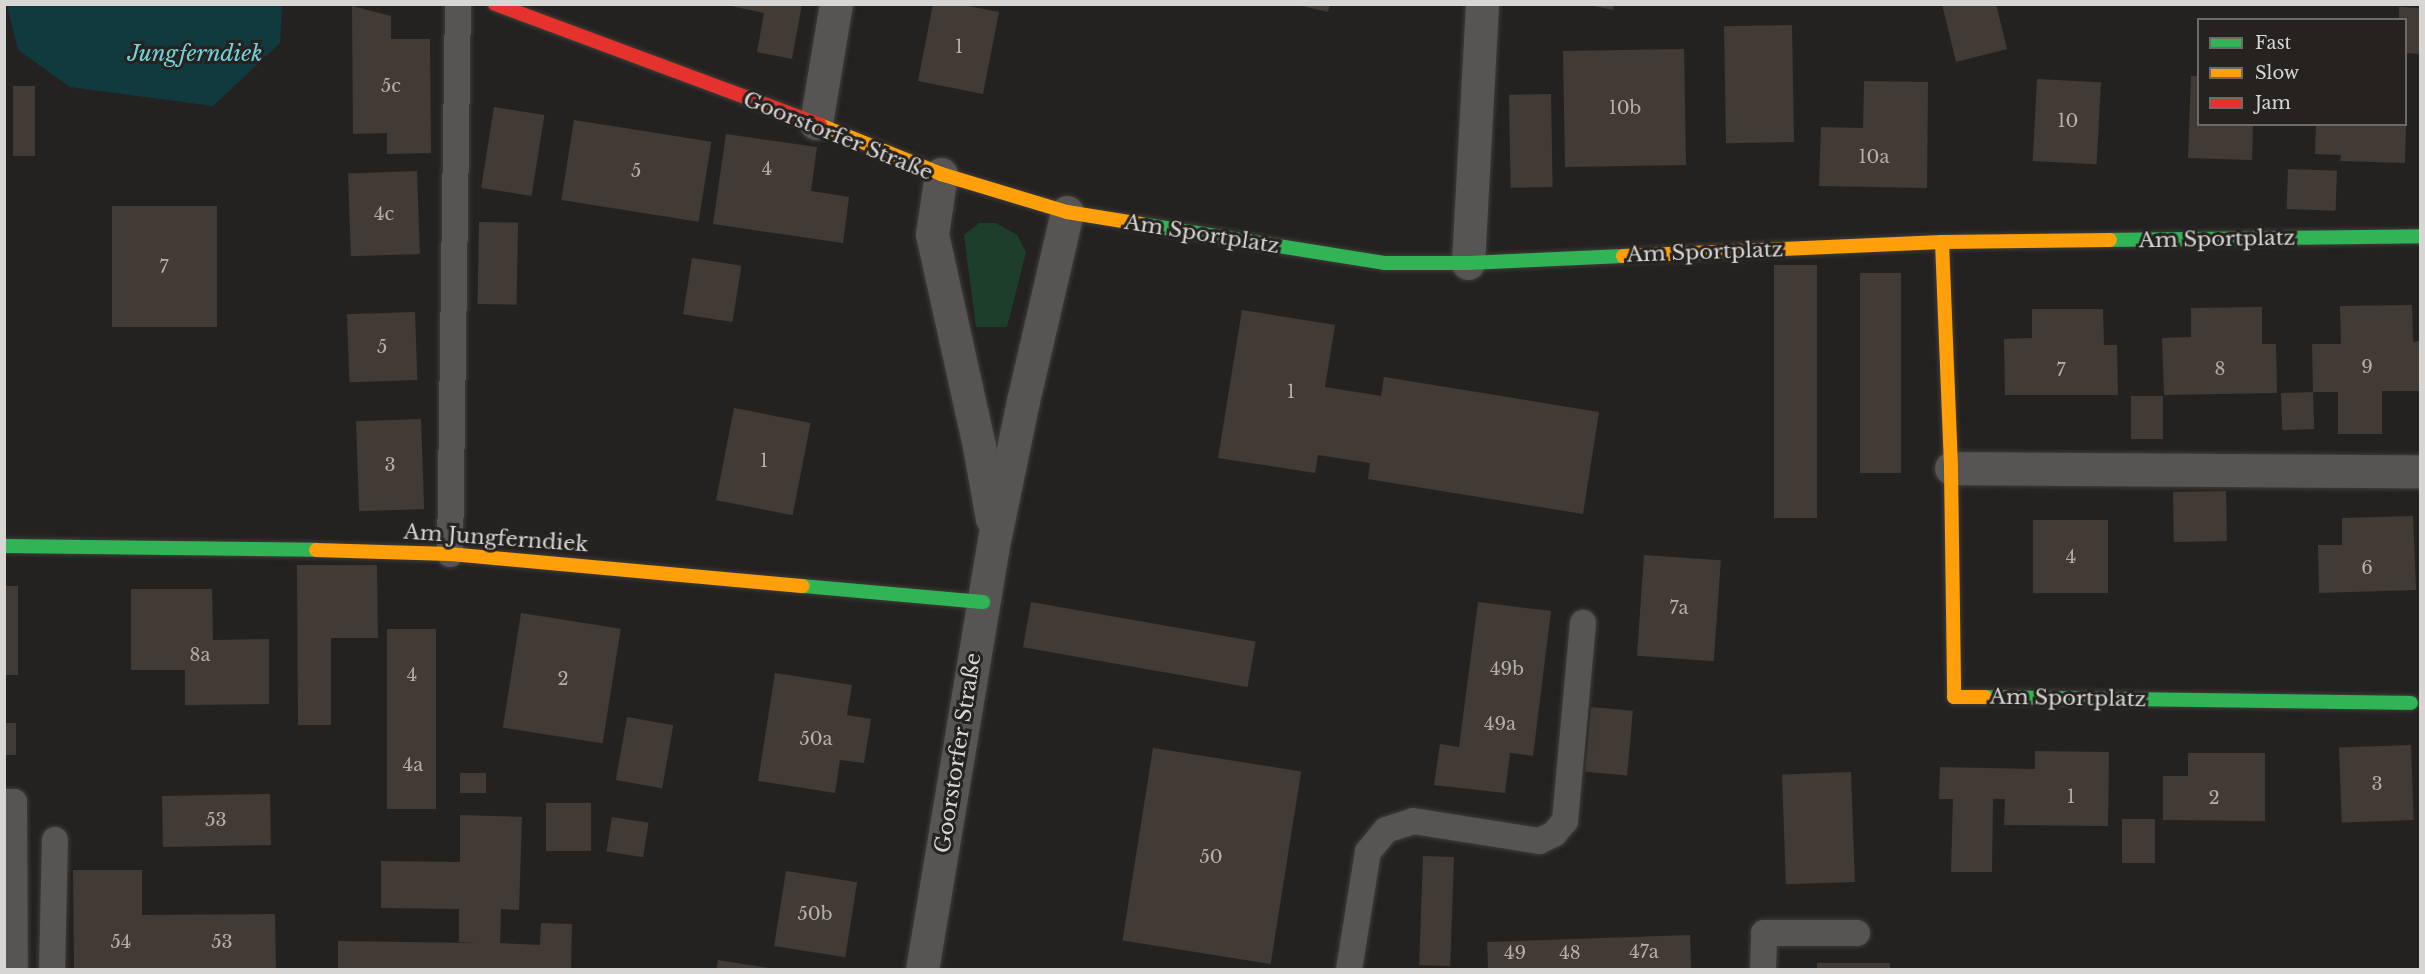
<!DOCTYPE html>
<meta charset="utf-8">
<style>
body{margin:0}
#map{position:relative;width:2425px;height:974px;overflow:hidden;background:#242220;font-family:"Libre Baskerville",serif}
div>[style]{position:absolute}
.green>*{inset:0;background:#1c3e2a}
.water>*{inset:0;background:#113a3e}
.building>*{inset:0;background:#423b35;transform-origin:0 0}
.roads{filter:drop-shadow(0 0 2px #3e3c3a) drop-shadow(0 0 2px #3e3c3a)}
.lane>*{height:26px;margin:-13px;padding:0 13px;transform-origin:13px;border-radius:13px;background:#565553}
.street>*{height:33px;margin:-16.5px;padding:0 16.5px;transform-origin:16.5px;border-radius:16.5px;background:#565553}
.fast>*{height:14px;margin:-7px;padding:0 7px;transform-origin:7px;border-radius:7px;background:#30b455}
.slow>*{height:14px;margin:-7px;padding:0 7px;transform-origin:7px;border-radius:7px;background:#ff9f0a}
.jam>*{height:14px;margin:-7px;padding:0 7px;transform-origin:7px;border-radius:7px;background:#e5322d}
span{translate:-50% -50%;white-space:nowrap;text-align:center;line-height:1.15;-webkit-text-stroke:6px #25221f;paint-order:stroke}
.number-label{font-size:18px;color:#b2afac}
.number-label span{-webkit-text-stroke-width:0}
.street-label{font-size:21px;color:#d8d6d4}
.water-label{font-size:22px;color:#73d1dc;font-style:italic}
.frame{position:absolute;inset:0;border:6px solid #d8d6d4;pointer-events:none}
.legend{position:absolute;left:2197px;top:18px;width:210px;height:108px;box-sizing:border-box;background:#25221f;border:2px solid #6d6a67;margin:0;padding:8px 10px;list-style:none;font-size:18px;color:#d8d6d4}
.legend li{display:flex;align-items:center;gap:12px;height:30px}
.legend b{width:30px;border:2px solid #6d6a67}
</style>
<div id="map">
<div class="green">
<i style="clip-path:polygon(979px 223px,996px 223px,1017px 235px,1026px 252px,1007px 327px,976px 327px,964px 235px)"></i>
</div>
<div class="water">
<i style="clip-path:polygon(7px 5px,282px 5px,280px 43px,213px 106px,70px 87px,18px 50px)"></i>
</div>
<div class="building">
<i style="clip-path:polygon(722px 4px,802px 4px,792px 59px,757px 52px,764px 13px)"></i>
<i style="clip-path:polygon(933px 4px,958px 4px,999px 12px,983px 94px,918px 81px)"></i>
<i style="clip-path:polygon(1294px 4px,1330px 4px,1328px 12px)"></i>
<i style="clip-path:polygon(1585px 4px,1614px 4px,1613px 10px)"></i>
<i style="clip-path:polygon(1942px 4px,1996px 4px,2007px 49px,1956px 62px)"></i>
<i style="clip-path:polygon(352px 6px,391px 16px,391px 39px,430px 39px,431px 153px,387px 154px,387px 133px,353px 134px)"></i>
<i style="clip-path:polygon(2399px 7px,2420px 8px,2420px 54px,2406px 53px,2406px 20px,2399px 20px)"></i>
<i style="left:1792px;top:25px;width:117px;height:68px;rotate:89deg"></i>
<i style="left:1684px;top:49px;width:116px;height:121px;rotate:89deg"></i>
<i style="clip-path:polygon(2191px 76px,2198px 76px,2198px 124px,2253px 124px,2252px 160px,2188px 158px)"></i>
<i style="left:2037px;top:79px;width:64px;height:82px;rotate:3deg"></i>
<i style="clip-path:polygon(1864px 81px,1928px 82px,1927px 188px,1819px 186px,1821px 127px,1863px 128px)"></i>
<i style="left:13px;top:86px;width:22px;height:70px"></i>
<i style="left:1551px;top:94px;width:93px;height:42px;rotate:89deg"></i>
<i style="left:494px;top:107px;width:51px;height:82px;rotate:9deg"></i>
<i style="left:574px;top:120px;width:139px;height:81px;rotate:9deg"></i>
<i style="clip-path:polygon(2316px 124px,2406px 124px,2405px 163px,2340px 161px,2341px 155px,2315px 154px)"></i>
<i style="clip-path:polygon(726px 134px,817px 147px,811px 191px,849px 197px,843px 243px,713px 224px)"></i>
<i style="left:2288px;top:169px;width:49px;height:40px;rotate:2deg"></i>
<i style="left:417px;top:171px;width:83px;height:69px;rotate:88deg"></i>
<i style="left:112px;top:206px;width:105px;height:121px"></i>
<i style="left:479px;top:222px;width:39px;height:82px;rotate:1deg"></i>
<i style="left:692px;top:258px;width:50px;height:57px;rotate:9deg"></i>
<i style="left:1774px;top:265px;width:43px;height:253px"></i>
<i style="left:1860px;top:273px;width:41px;height:200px"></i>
<i style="clip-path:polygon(2412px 305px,2413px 342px,2420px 341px,2420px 391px,2382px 391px,2382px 434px,2338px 434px,2338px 392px,2313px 392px,2312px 344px,2341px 344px,2340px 306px)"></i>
<i style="clip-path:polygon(2262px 307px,2262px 344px,2276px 344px,2277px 393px,2164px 395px,2162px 338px,2191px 337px,2191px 308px)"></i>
<i style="clip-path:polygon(2032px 309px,2103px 309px,2104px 345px,2117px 345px,2118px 395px,2005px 395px,2004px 339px,2032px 338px)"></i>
<i style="clip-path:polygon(1242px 310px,1335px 325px,1325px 387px,1381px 396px,1384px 377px,1599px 412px,1583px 514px,1368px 479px,1370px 463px,1318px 455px,1315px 473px,1218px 458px)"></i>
<i style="left:415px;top:312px;width:68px;height:68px;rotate:88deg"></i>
<i style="left:2313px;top:392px;width:37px;height:32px;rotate:88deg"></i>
<i style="left:2131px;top:396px;width:32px;height:43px"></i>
<i style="left:734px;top:408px;width:78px;height:94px;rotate:11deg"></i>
<i style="left:421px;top:419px;width:90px;height:65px;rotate:88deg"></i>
<i style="left:2226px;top:491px;width:50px;height:53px;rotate:89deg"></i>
<i style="clip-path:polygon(2413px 516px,2416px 590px,2319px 593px,2318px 545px,2342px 545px,2342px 518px)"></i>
<i style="left:2108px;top:520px;width:73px;height:75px;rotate:90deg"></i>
<i style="left:1644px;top:555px;width:77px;height:101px;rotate:4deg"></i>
<i style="clip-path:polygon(297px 565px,377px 565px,378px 638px,331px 638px,331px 725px,298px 725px)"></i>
<i style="left:4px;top:586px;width:14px;height:89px"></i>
<i style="clip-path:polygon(131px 589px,212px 589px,213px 640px,269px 639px,269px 704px,185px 705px,185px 670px,131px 670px)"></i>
<i style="left:1031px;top:602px;width:228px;height:46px;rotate:10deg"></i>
<i style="clip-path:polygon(1478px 602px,1551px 611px,1533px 756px,1510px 753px,1505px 793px,1434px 785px,1440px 744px,1459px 747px)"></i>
<i style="left:521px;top:613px;width:101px;height:116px;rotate:9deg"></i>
<i style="left:387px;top:629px;width:49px;height:180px"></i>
<i style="clip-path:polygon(775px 673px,852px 685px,847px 715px,871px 719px,864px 763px,840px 760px,835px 793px,758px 781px)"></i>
<i style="left:1591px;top:707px;width:42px;height:65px;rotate:5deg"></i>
<i style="left:627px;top:717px;width:47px;height:64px;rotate:10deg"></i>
<i style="left:4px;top:723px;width:12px;height:32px"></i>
<i style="left:2411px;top:745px;width:75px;height:72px;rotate:88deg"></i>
<i style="left:1153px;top:748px;width:150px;height:195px;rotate:9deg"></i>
<i style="clip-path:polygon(2035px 751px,2109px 752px,2108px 826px,2004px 825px,2005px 799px,1993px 799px,1992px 872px,1951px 872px,1953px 799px,1939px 799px,1940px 767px,2035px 769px)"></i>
<i style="clip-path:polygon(2188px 753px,2265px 753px,2265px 821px,2163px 820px,2163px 776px,2188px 776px)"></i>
<i style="left:1851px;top:772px;width:110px;height:69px;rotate:88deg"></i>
<i style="left:460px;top:773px;width:26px;height:20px"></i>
<i style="left:270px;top:794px;width:51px;height:108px;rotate:89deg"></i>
<i style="left:546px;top:803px;width:45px;height:48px"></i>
<i style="clip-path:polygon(460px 815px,522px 817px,519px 910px,501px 909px,500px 943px,540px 945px,541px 923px,572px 924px,571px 970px,338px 970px,338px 941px,477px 943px,459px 942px,459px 909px,381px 908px,381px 861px,460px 862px)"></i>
<i style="left:612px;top:817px;width:37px;height:35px;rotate:9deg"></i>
<i style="left:2122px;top:819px;width:33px;height:44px"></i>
<i style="left:1423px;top:856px;width:31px;height:109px;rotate:2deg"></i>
<i style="clip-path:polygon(73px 870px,142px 870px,142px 915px,275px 914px,276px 970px,74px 970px)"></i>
<i style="left:786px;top:871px;width:72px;height:76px;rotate:9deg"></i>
<i style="left:1690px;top:935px;width:35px;height:203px;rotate:88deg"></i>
<i style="clip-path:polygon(718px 960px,769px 968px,769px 970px,716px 970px)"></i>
<i style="left:1817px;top:963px;width:73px;height:7px"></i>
</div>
<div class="roads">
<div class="lane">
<i style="left:450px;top:554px;width:550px;rotate:-89.17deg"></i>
<i style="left:4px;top:802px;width:10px"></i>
<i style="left:14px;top:802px;width:168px;rotate:89.7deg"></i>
<i style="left:52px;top:970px;width:130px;rotate:-88.7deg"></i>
<i style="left:1349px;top:970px;width:120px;rotate:-80.9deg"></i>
<i style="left:1368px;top:852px;width:28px;rotate:-51deg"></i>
<i style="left:1386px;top:830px;width:28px;rotate:-18deg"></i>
<i style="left:1413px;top:821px;width:128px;rotate:9deg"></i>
<i style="left:1539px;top:841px;width:17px;rotate:-25deg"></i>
<i style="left:1554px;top:834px;width:17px;rotate:-50deg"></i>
<i style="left:1565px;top:821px;width:199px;rotate:-84.8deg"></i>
<i style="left:1763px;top:970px;width:37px;rotate:-88deg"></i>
<i style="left:1764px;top:933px;width:93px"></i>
</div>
<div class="street">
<i style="left:816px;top:123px;width:121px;rotate:-80.5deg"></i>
<i style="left:941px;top:174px;width:61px;rotate:98.5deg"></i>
<i style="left:932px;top:234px;width:217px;rotate:77.5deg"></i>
<i style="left:979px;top:446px;width:74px;rotate:79.9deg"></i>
<i style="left:1468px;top:263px;width:259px;rotate:-86.9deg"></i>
<i style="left:1951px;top:468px;width:469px;rotate:0.4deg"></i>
<i style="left:922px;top:970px;width:440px;rotate:-80.5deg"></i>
<i style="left:995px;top:536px;width:138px;rotate:-78.3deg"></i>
<i style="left:1023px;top:401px;width:194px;rotate:-76.9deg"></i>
</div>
<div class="fast">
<i style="left:1141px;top:224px;width:246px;rotate:9.1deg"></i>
<i style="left:1384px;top:263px;width:84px"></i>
<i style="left:1468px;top:263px;width:155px;rotate:-2.6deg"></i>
<i style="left:2110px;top:240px;width:310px;rotate:-0.7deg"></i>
<i style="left:4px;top:546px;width:312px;rotate:0.7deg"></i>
<i style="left:803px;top:586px;width:181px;rotate:5.1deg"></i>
<i style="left:1985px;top:697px;width:426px;rotate:0.8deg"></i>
</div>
<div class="slow">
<i style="left:820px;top:125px;width:131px;rotate:22deg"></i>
<i style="left:941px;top:174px;width:132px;rotate:16.8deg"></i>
<i style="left:1067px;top:212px;width:75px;rotate:9.2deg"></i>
<i style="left:1942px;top:242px;width:226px;rotate:87.7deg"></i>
<i style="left:1951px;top:468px;width:229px;rotate:89.2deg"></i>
<i style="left:1954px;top:697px;width:31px"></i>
<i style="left:1623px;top:256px;width:319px;rotate:-2.5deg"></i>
<i style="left:1942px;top:242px;width:168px;rotate:-0.7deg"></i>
<i style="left:316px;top:550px;width:134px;rotate:1.7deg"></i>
<i style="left:450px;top:554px;width:354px;rotate:5.2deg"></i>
</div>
<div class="jam">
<i style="left:495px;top:4px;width:347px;rotate:20.4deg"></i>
</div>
</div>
<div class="number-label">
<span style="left:959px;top:47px">1</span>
<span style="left:391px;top:86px">5c</span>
<span style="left:1625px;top:108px">10b</span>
<span style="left:2068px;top:121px">10</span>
<span style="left:1874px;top:157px">10a</span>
<span style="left:767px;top:169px">4</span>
<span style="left:636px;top:171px">5</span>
<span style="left:384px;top:214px">4c</span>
<span style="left:164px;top:267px">7</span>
<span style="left:382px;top:347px">5</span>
<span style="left:2367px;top:367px">9</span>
<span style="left:2220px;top:369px">8</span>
<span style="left:2061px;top:370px">7</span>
<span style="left:1291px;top:392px">1</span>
<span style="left:764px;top:461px">1</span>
<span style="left:390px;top:465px">3</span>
<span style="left:2071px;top:557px">4</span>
<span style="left:2367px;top:568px">6</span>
<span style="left:1679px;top:608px">7a</span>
<span style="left:200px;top:655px">8a</span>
<span style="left:1507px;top:669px">49b</span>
<span style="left:412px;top:675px">4</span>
<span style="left:563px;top:679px">2</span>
<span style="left:1500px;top:724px">49a</span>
<span style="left:816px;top:739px">50a</span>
<span style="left:413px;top:765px">4a</span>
<span style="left:2377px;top:784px">3</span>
<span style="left:2071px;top:797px">1</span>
<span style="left:2214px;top:798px">2</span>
<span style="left:216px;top:820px">53</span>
<span style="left:1211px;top:857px">50</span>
<span style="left:815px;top:914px">50b</span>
<span style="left:121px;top:942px">54</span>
<span style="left:222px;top:942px">53</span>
<span style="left:1644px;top:952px">47a</span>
<span style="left:1515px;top:953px">49</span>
<span style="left:1570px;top:953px">48</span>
</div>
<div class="street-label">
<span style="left:838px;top:136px;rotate:22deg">Goorstorfer Straße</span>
<span style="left:1202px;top:234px;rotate:9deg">Am Sportplatz</span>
<span style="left:2217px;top:239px;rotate:-1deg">Am Sportplatz</span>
<span style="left:1705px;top:252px;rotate:-2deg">Am Sportplatz</span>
<span style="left:496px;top:538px;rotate:4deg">Am Jungferndiek</span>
<span style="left:2068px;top:698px;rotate:1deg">Am Sportplatz</span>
<span style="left:958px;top:753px;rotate:-81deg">Goorstorfer Straße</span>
</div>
<div class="water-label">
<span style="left:195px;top:54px">Jungferndiek</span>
</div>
<div class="frame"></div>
<ul class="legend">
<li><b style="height:8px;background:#30b455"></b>Fast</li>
<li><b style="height:8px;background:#ff9f0a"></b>Slow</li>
<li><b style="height:8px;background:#e5322d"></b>Jam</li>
</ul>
</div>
